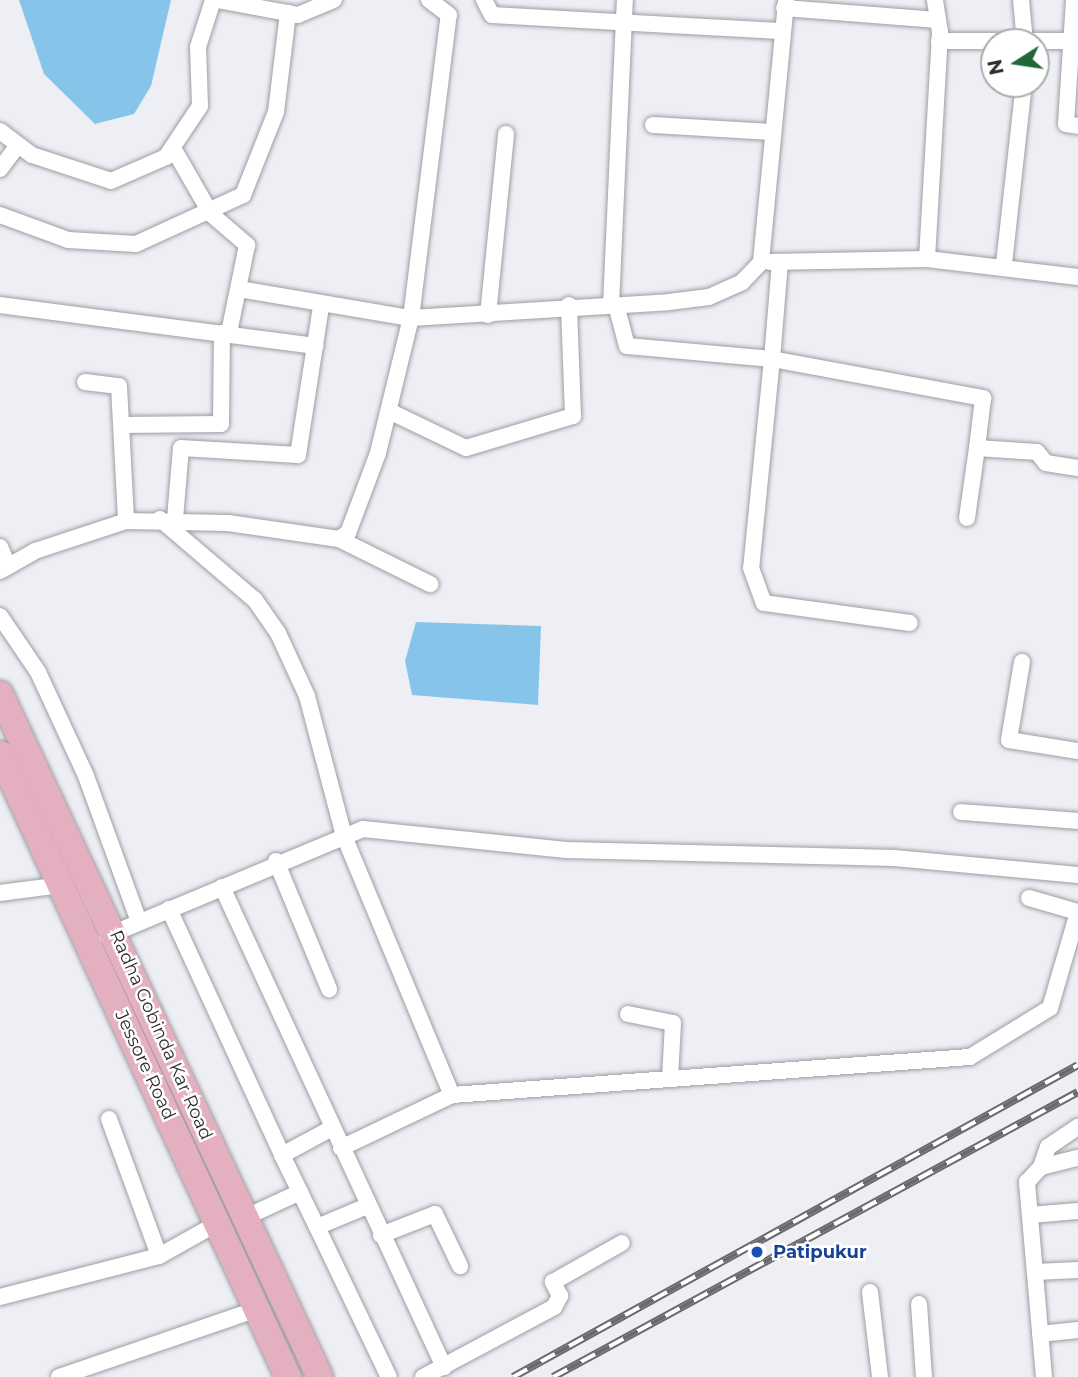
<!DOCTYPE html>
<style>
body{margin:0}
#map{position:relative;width:1078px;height:1377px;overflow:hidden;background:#eeeff5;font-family:Montserrat,sans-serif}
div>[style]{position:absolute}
.water>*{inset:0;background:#86c5e9}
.roads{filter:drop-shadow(0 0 2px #9d9da3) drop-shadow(0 0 2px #9d9da3)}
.street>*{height:16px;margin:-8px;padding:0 8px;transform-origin:8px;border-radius:8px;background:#fff}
.primary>*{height:26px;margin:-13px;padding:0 13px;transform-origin:13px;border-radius:13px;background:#e4afbf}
.rail>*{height:8px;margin-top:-4px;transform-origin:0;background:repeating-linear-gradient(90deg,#fff 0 16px,#6a6a6d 0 32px);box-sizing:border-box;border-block:2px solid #6a6a6d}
.dots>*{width:19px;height:19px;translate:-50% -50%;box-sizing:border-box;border:4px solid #fff;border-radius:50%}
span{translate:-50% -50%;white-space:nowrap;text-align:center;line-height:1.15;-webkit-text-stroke:5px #fff;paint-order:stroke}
.street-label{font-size:18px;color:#2f2f31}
.transit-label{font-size:18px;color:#164399;font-weight:700}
.left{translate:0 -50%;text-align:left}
.north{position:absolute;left:980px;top:28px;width:70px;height:70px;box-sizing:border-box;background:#fff;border:2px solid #acacad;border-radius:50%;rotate:258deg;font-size:19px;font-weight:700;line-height:28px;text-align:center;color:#2f2f31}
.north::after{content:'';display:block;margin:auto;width:24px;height:32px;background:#1f6937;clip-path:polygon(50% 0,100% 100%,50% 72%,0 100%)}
</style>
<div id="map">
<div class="water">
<i style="clip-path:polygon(19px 0,171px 0,151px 86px,134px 114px,95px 124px,44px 74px)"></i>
<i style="clip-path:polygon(416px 622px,541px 626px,538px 705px,412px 695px,405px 661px)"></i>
</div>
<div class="roads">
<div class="street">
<i style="left:217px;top:0;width:82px;rotate:10.5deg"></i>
<i style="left:298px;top:15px;width:39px;rotate:-23deg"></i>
<i style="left:484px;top:0;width:17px;rotate:62deg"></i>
<i style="left:492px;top:15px;width:288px;rotate:3.2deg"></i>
<i style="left:1021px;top:0;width:42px;rotate:84.6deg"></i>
<i style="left:1074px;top:0;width:124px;rotate:93.7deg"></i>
<i style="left:1066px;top:124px;width:12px;rotate:9deg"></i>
<i style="left:784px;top:8px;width:154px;rotate:4.5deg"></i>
<i style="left:939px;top:41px;width:139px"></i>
<i style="left:653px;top:125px;width:119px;rotate:3.4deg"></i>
<i style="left:0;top:131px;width:40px;rotate:37deg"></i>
<i style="left:32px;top:155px;width:83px;rotate:18.2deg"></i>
<i style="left:111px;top:181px;width:60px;rotate:-23.6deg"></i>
<i style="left:166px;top:157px;width:61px;rotate:-56.3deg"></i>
<i style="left:200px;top:106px;width:59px;rotate:-91.9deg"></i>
<i style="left:198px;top:47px;width:49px;rotate:-72.3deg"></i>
<i style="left:173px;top:148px;width:76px;rotate:60.1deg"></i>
<i style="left:211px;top:214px;width:48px;rotate:40.7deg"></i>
<i style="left:247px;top:245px;width:90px;rotate:101.6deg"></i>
<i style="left:0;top:169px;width:30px;rotate:-53deg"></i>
<i style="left:0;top:215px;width:72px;rotate:20.2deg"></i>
<i style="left:68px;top:240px;width:68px;rotate:3.4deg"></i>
<i style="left:136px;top:244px;width:118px;rotate:-24.6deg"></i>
<i style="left:243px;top:195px;width:89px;rotate:-68.3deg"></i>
<i style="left:276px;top:112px;width:100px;rotate:-83.1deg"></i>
<i style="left:927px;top:259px;width:227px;rotate:-86.7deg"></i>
<i style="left:940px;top:32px;width:32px;rotate:-99deg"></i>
<i style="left:770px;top:262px;width:157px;rotate:-1.1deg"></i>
<i style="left:927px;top:259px;width:152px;rotate:6.8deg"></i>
<i style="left:780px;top:262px;width:97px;rotate:94.7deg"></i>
<i style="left:772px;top:359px;width:215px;rotate:10.5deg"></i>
<i style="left:983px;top:398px;width:50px;rotate:96.8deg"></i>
<i style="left:977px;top:448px;width:60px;rotate:3.8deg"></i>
<i style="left:1037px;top:452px;width:14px;rotate:51deg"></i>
<i style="left:1046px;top:463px;width:32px;rotate:9deg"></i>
<i style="left:1004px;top:264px;width:181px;rotate:-83.7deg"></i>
<i style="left:239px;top:289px;width:174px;rotate:9.6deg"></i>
<i style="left:411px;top:318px;width:258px;rotate:-3.5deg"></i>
<i style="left:669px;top:302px;width:40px;rotate:-7.1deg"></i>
<i style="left:709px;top:297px;width:36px;rotate:-24deg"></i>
<i style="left:742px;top:282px;width:28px;rotate:-46deg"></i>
<i style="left:761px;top:262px;width:263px;rotate:-84.5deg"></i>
<i style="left:0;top:305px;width:318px;rotate:7.4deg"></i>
<i style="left:611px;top:305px;width:305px;rotate:-87.4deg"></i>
<i style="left:616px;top:305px;width:42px;rotate:75deg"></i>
<i style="left:627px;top:346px;width:146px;rotate:5.1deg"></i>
<i style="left:772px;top:359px;width:210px;rotate:95.7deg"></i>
<i style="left:751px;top:568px;width:37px;rotate:70deg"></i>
<i style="left:764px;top:603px;width:147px;rotate:7.8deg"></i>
<i style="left:488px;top:315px;width:182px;rotate:-84.3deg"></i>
<i style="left:85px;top:382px;width:34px;rotate:7deg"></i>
<i style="left:119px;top:386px;width:135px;rotate:87deg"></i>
<i style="left:389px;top:411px;width:85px;rotate:25.7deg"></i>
<i style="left:466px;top:448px;width:112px;rotate:-16.7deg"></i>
<i style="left:573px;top:416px;width:111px;rotate:-92.1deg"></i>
<i style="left:122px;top:425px;width:99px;rotate:-0.6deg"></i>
<i style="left:221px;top:424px;width:91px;rotate:-89.4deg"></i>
<i style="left:967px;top:518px;width:71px;rotate:-81.9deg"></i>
<i style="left:160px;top:519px;width:125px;rotate:40.5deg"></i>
<i style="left:255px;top:600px;width:40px;rotate:55.1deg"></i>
<i style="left:278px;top:633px;width:69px;rotate:65.3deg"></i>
<i style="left:307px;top:696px;width:145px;rotate:75.2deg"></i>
<i style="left:344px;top:836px;width:281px;rotate:67.4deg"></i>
<i style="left:175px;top:519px;width:71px;rotate:-85.2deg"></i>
<i style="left:181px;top:448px;width:117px;rotate:3.4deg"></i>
<i style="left:298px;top:455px;width:151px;rotate:-81.2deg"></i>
<i style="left:339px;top:539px;width:102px;rotate:26.3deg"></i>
<i style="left:0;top:547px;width:21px;rotate:67deg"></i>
<i style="left:0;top:571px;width:40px;rotate:-29.7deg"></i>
<i style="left:35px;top:551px;width:96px;rotate:-18.2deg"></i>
<i style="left:126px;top:521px;width:102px;rotate:1.1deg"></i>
<i style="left:228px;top:523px;width:112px;rotate:8.2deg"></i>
<i style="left:339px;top:539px;width:11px;rotate:-34deg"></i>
<i style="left:348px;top:533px;width:85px;rotate:-69.4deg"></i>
<i style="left:378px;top:453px;width:139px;rotate:-76.3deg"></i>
<i style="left:411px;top:318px;width:305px;rotate:-82.9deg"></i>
<i style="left:449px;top:15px;width:25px;rotate:-143deg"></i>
<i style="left:0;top:616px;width:68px;rotate:55.8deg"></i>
<i style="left:38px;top:672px;width:115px;rotate:65.2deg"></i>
<i style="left:86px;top:776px;width:155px;rotate:70deg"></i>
<i style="left:1022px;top:662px;width:79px;rotate:99.5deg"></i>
<i style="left:1009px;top:740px;width:70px;rotate:9.1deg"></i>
<i style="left:961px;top:812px;width:117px;rotate:4.4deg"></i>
<i style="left:276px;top:861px;width:139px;rotate:67.5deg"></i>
<i style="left:222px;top:887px;width:529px;rotate:65.18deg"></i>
<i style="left:0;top:893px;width:63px;rotate:-7.4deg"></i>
<i style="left:1029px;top:898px;width:47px;rotate:16.1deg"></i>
<i style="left:169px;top:909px;width:271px;rotate:65.3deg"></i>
<i style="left:107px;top:936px;width:277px;rotate:-22.7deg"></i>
<i style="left:363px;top:829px;width:204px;rotate:5.9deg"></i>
<i style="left:566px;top:850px;width:328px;rotate:1.4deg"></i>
<i style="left:894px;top:858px;width:185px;rotate:5.3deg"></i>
<i style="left:628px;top:1014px;width:46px;rotate:11.3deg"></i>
<i style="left:673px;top:1023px;width:56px;rotate:93.1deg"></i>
<i style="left:109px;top:1119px;width:146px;rotate:69.9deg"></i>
<i style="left:332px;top:1128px;width:57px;rotate:151.6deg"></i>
<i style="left:282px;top:1155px;width:80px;rotate:64.1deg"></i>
<i style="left:317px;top:1227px;width:54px;rotate:-22.8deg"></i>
<i style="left:341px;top:1148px;width:123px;rotate:-25.5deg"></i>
<i style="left:452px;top:1095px;width:519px;rotate:-4.2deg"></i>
<i style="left:970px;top:1057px;width:94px;rotate:-31.5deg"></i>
<i style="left:1050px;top:1008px;width:100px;rotate:-73.7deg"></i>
<i style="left:1041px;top:1167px;width:21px;rotate:-71deg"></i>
<i style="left:1048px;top:1147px;width:36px;rotate:-34deg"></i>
<i style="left:1030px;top:1215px;width:48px;rotate:-4.8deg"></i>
<i style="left:244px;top:1218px;width:62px;rotate:-24.9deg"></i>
<i style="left:317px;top:1227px;width:166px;rotate:64.4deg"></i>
<i style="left:381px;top:1235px;width:58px;rotate:-21.3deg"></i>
<i style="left:435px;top:1214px;width:58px;rotate:64.3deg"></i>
<i style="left:1035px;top:1272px;width:43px;rotate:-2.7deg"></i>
<i style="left:870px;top:1292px;width:86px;rotate:83.3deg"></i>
<i style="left:0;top:1297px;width:164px;rotate:-14.5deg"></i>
<i style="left:159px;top:1256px;width:68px;rotate:-29.2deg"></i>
<i style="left:919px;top:1304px;width:73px;rotate:86.1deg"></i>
<i style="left:1040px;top:1334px;width:38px;rotate:-6deg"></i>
<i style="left:59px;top:1377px;width:210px;rotate:-18.9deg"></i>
<i style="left:423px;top:1377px;width:149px;rotate:-28.1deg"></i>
<i style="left:554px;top:1307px;width:13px;rotate:-61deg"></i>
<i style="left:560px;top:1296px;width:16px;rotate:-117deg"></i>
<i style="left:553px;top:1282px;width:79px;rotate:-29.5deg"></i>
<i style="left:1044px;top:1377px;width:196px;rotate:-95deg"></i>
<i style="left:1027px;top:1182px;width:21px;rotate:-47deg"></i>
<i style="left:1041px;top:1167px;width:38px;rotate:-14deg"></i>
</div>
<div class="primary">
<i style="left:0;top:694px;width:754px;rotate:64.9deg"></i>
<i style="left:0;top:754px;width:686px;rotate:65.19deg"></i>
</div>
</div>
<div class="rail">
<i style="left:513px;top:1377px;width:645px;rotate:-28.91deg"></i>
<i style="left:553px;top:1377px;width:597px;rotate:-28.5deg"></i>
</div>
<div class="dots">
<i style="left:757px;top:1252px;background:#1a4fb4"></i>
</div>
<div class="street-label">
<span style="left:161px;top:1035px;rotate:66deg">Radha Gobinda Kar Road</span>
<span style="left:145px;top:1065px;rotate:65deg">Jessore Road</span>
</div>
<div class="transit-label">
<span class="left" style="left:773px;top:1252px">Patipukur</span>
</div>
<div class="north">N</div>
</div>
